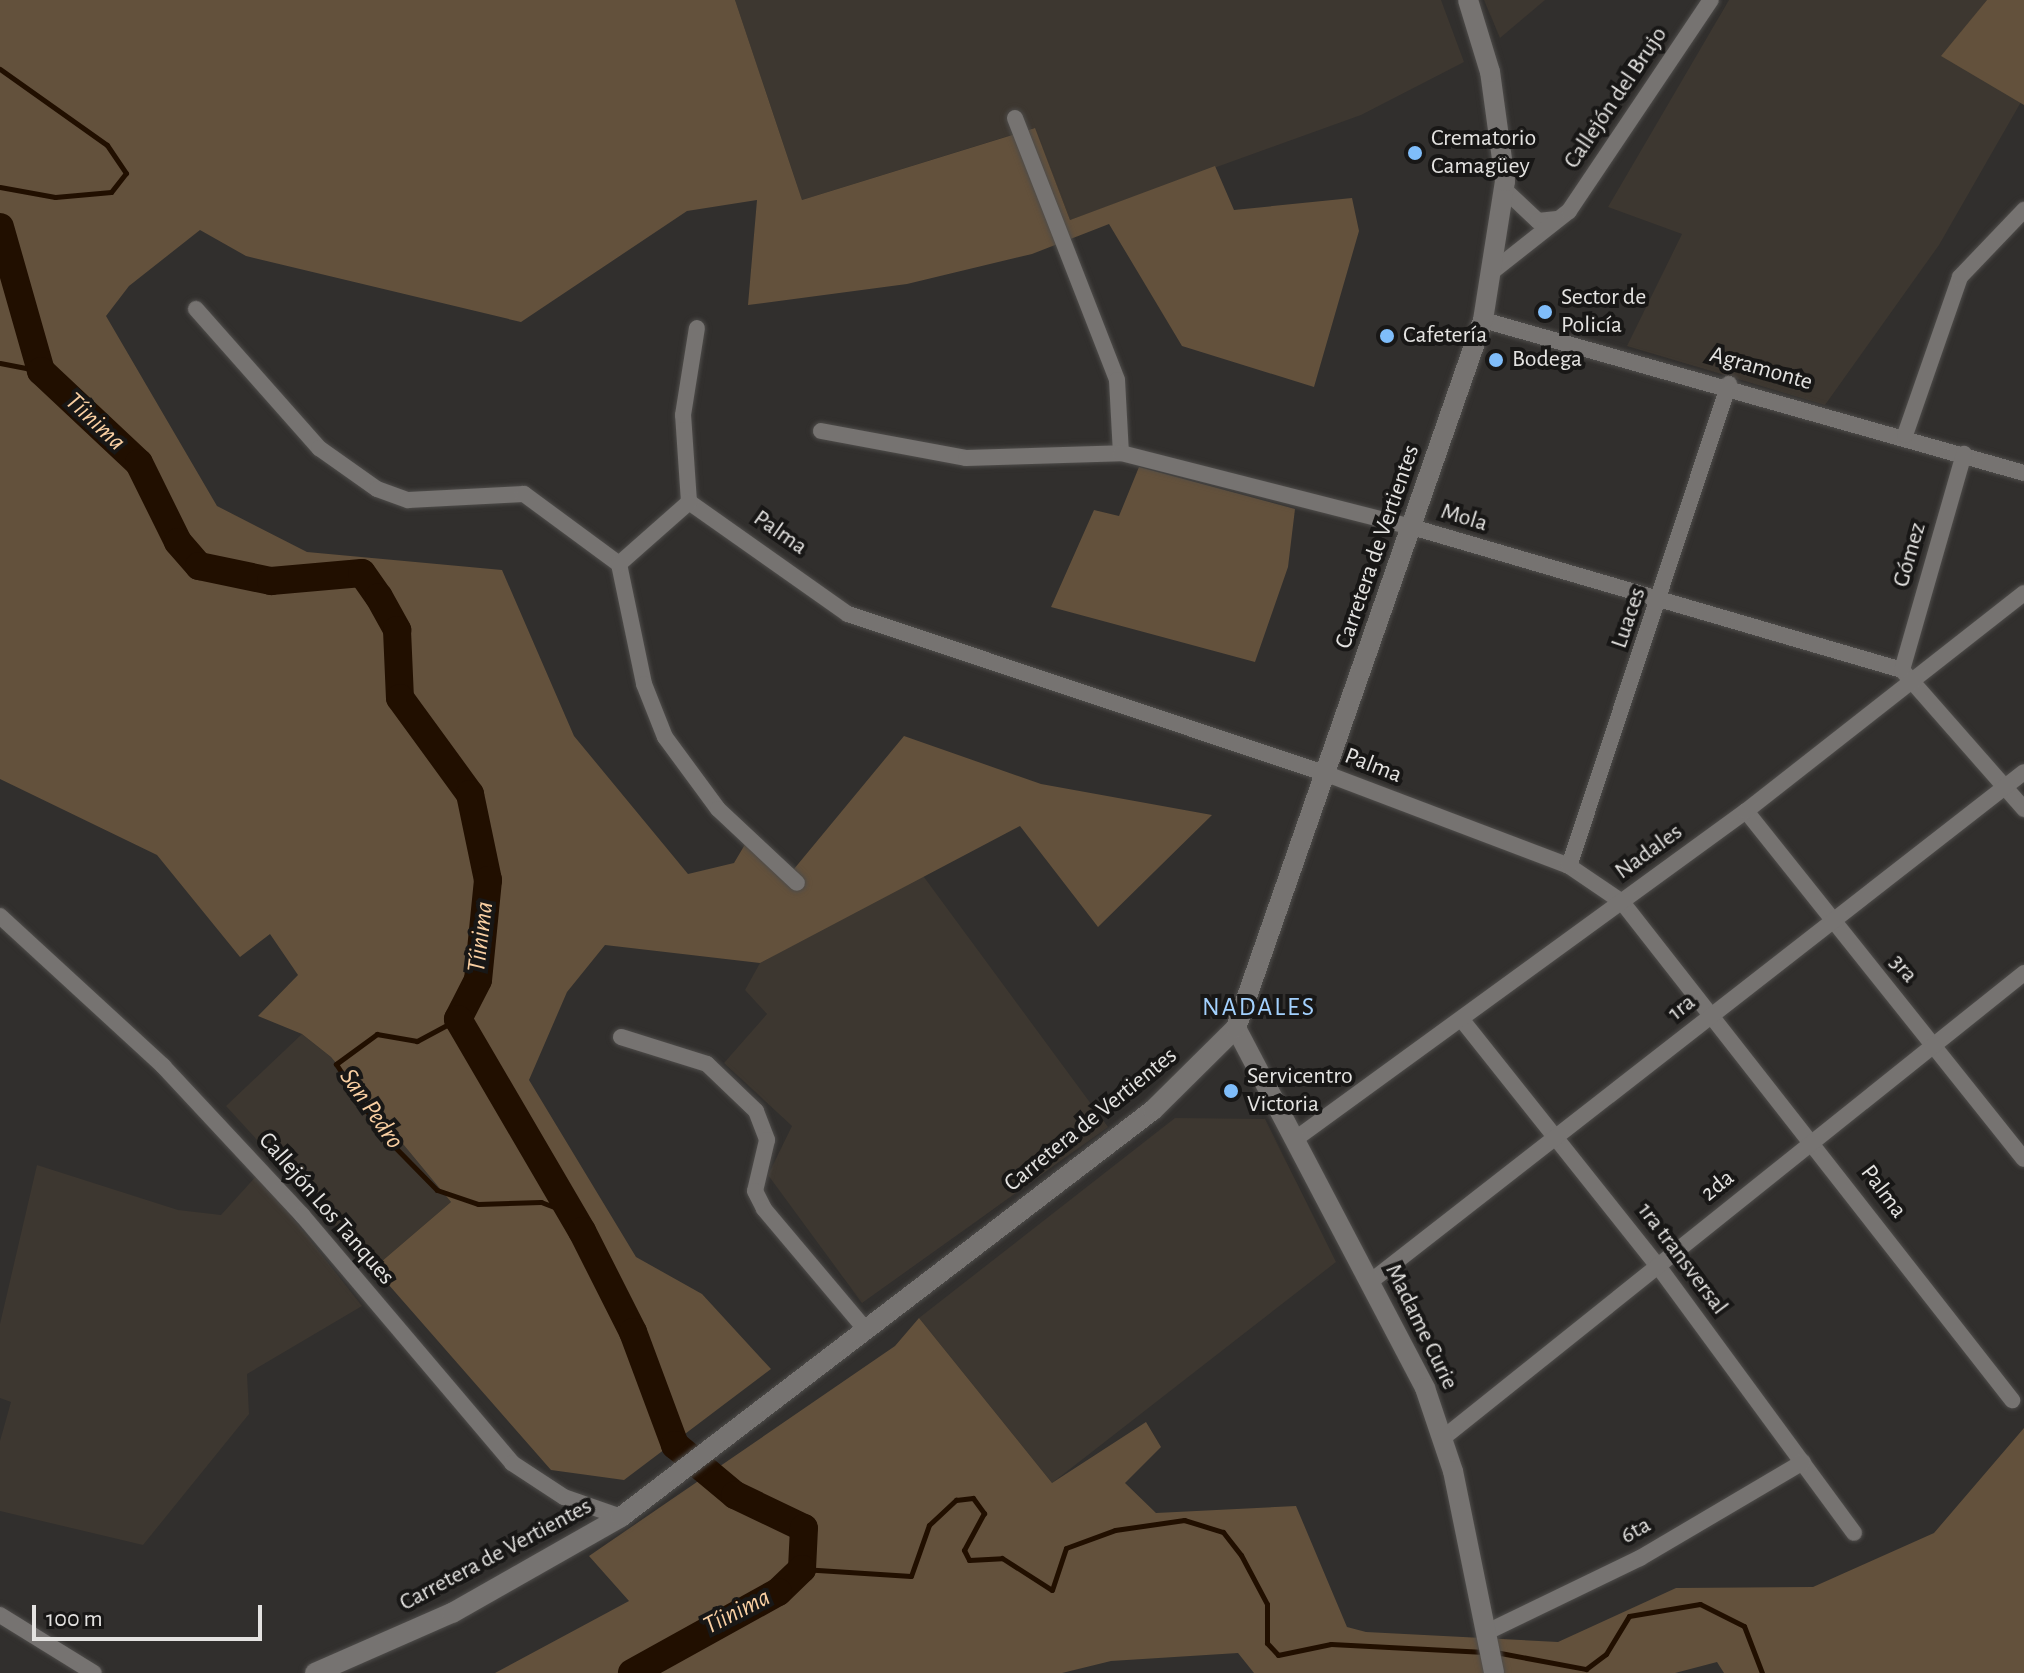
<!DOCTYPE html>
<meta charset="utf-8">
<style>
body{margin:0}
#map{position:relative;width:2024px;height:1673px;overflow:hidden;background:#312f2d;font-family:"Alegreya Sans",sans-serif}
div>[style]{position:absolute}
.built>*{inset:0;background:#3d3730}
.green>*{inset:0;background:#63513c}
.stream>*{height:5px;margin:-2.5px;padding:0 2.5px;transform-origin:2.5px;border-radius:2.5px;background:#210f00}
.river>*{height:28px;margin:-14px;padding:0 14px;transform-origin:14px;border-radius:14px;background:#210f00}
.roads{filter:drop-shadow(0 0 2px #4e4c4a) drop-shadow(0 0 2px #4e4c4a)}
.minor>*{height:16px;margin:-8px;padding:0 8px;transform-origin:8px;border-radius:8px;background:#767371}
.secondary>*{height:20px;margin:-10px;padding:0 10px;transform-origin:10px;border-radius:10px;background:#767371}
.dots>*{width:22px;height:22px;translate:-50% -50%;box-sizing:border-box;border:4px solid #181716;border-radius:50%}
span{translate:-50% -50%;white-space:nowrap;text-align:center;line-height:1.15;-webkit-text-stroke:8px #181716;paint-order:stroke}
.street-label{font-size:24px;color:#e4e3e1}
.poi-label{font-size:24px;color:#e4e3e1}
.left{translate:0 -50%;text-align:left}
.water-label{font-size:26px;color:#f9cfa2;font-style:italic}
.neighbourhood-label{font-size:26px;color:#a3d1fe;letter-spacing:2px}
.scale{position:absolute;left:32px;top:1605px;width:230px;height:36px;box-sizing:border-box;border:4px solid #e4e3e1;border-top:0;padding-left:10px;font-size:24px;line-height:28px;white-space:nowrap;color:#e4e3e1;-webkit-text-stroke:6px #181716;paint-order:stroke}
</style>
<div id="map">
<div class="built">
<i style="clip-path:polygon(735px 0,1441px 0,1464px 62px,1361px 115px,1070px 220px,1034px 128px,802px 200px)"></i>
<i style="clip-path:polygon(1484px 0,1545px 0,1500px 38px)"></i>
<i style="clip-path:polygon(1729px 0,1987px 0,1942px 56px,2021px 102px,1939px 245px,1825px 405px,1627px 346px,1682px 234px,1608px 207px)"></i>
<i style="clip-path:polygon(921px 873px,1108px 1127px,862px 1303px,768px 1175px,792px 1126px,724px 1063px,767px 1014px,745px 990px,760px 963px)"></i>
<i style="clip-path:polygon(302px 1034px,331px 1057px,451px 1202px,374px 1268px,226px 1106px)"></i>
<i style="clip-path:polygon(1175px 1118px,1265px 1119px,1336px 1262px,1052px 1483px,919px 1318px)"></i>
<i style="clip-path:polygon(37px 1165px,178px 1210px,221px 1215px,258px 1174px,362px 1306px,247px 1374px,249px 1414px,143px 1545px,0 1511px,0 1441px,11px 1402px,0 1398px,0 1324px)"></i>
</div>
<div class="green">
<i style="clip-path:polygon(0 0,735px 0,802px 200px,1035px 128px,1070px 220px,1215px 166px,1234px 210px,1352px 198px,1359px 231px,1314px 387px,1182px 346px,1109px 224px,1032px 254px,907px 284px,748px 305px,757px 200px,687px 211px,521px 322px,246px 256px,200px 230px,129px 286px,106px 316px,217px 506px,307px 552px,502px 570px,574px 736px,688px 874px,734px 863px,750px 836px,794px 869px,904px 736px,1041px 784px,1212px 815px,1098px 927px,1020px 826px,760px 963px,605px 945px,567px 992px,529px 1080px,636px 1257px,702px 1294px,771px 1369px,624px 1480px,551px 1470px,374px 1268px,451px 1202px,331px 1057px,302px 1034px,258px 1016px,298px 975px,270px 934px,240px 957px,157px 855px,0 779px)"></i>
<i style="clip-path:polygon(1987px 0,2024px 0,2024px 105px,1941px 56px)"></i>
<i style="clip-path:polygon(1139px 467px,1295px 509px,1288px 567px,1255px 662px,1051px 607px,1094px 510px,1119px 516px)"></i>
<i style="clip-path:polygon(919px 1318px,1052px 1483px,1146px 1422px,1161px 1447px,1125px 1483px,1156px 1513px,1296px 1506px,1347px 1627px,1366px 1632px,1558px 1642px,1676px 1588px,1813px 1587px,1934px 1533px,2024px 1428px,2024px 1673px,1724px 1673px,1717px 1662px,1675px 1673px,1254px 1673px,1238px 1653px,1111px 1661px,1062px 1673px,495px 1673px,629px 1601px,589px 1556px,895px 1346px)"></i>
</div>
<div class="stream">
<i style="left:0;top:69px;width:131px;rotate:35.4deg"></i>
<i style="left:107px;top:145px;width:34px;rotate:56deg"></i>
<i style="left:126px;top:173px;width:24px;rotate:128deg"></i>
<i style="left:111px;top:192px;width:56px;rotate:174.9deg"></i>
<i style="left:55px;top:197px;width:56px;rotate:-169.7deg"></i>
<i style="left:0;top:363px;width:42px;rotate:11deg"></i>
<i style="left:458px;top:1019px;width:47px;rotate:151.8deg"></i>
<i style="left:417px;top:1041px;width:41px;rotate:-170.1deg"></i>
<i style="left:377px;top:1034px;width:51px;rotate:143.8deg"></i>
<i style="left:336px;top:1064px;width:84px;rotate:56.7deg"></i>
<i style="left:382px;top:1134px;width:78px;rotate:45.5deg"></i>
<i style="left:437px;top:1190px;width:43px;rotate:18.9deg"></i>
<i style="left:478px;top:1204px;width:63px;rotate:-1.8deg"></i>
<i style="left:541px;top:1202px;width:28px;rotate:21deg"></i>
<i style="left:802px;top:1569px;width:109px;rotate:3.7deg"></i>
<i style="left:911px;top:1576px;width:54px;rotate:-70.6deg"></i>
<i style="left:929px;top:1525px;width:37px;rotate:-43deg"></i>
<i style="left:956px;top:1500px;width:17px;rotate:-7deg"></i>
<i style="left:973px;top:1498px;width:19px;rotate:54deg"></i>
<i style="left:984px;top:1513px;width:42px;rotate:118.4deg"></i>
<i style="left:964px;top:1550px;width:11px;rotate:63deg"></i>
<i style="left:969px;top:1560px;width:33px;rotate:-3deg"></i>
<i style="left:1002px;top:1558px;width:59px;rotate:32.6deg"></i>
<i style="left:1052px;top:1590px;width:44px;rotate:-71.6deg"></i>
<i style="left:1066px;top:1548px;width:52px;rotate:-20.2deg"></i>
<i style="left:1115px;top:1530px;width:70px;rotate:-8.2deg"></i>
<i style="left:1184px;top:1520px;width:41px;rotate:17.1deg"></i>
<i style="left:1223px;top:1532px;width:29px;rotate:52deg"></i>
<i style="left:1241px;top:1555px;width:55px;rotate:62deg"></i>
<i style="left:1267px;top:1604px;width:39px;rotate:90deg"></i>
<i style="left:1267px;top:1643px;width:16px;rotate:47deg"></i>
<i style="left:1278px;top:1655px;width:54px;rotate:-11.7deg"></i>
<i style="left:1331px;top:1644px;width:154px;rotate:3deg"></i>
<i style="left:1495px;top:1652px;width:93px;rotate:10.6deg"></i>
<i style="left:1586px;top:1669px;width:25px;rotate:-37deg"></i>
<i style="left:1606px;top:1654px;width:44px;rotate:-58.8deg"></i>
<i style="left:1629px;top:1616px;width:72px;rotate:-9.6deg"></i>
<i style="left:1700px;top:1604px;width:49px;rotate:26.6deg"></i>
<i style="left:1744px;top:1626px;width:50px;rotate:69deg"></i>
</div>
<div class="river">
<i style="left:0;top:227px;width:150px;rotate:74.1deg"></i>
<i style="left:41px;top:371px;width:134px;rotate:43.2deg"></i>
<i style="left:139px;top:463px;width:88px;rotate:63.7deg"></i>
<i style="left:178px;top:542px;width:32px;rotate:49deg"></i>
<i style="left:199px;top:566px;width:74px;rotate:11.8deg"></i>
<i style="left:271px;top:581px;width:91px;rotate:-5deg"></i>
<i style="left:362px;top:573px;width:29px;rotate:55deg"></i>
<i style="left:379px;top:597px;width:38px;rotate:61deg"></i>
<i style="left:397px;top:630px;width:68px;rotate:87.5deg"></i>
<i style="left:400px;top:698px;width:119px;rotate:53.9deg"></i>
<i style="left:470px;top:794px;width:88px;rotate:78.2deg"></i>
<i style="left:488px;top:880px;width:100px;rotate:95.7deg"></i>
<i style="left:478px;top:980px;width:44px;rotate:117.1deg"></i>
<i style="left:458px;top:1019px;width:246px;rotate:59.7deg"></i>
<i style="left:582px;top:1231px;width:113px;rotate:63.2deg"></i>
<i style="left:633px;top:1332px;width:121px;rotate:69.6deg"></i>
<i style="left:675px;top:1445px;width:78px;rotate:39.8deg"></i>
<i style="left:735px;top:1495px;width:76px;rotate:25.6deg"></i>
<i style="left:804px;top:1528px;width:41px;rotate:92.8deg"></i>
<i style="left:802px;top:1569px;width:33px;rotate:136deg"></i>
<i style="left:778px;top:1592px;width:167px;rotate:151deg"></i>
</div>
<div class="roads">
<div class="minor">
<i style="left:1015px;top:118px;width:281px;rotate:68.7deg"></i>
<i style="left:1117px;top:380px;width:73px;rotate:86.9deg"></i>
<i style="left:1505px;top:190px;width:45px;rotate:43.2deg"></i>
<i style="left:1538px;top:221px;width:19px;rotate:-6deg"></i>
<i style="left:1493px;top:271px;width:97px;rotate:-38.3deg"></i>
<i style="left:1569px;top:211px;width:254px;rotate:-56.1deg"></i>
<i style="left:196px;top:309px;width:186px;rotate:48.5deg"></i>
<i style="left:319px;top:448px;width:71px;rotate:35.3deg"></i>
<i style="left:377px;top:489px;width:33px;rotate:20deg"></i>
<i style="left:408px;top:500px;width:116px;rotate:-3deg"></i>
<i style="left:524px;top:494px;width:118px;rotate:36.4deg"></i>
<i style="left:619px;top:564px;width:123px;rotate:78.2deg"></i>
<i style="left:644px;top:684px;width:57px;rotate:68.4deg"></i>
<i style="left:665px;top:737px;width:89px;rotate:53.6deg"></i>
<i style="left:718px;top:809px;width:108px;rotate:43.1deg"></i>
<i style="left:1483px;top:320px;width:562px;rotate:15.79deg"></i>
<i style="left:821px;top:431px;width:147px;rotate:10.5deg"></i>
<i style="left:966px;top:458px;width:155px;rotate:-1.8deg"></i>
<i style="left:1121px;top:453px;width:300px;rotate:14.3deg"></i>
<i style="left:1412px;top:527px;width:510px;rotate:16.27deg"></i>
<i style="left:1902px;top:670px;width:185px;rotate:48.7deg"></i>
<i style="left:1905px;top:435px;width:167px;rotate:-70.8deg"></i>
<i style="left:1960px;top:277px;width:93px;rotate:-46.3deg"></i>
<i style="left:689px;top:502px;width:194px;rotate:35.2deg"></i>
<i style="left:848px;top:614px;width:505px;rotate:18.47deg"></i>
<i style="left:1327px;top:774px;width:259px;rotate:20.8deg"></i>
<i style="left:1569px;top:866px;width:64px;rotate:34.2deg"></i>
<i style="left:1622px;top:902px;width:633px;rotate:51.93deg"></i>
<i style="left:689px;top:502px;width:87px;rotate:-93.9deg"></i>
<i style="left:683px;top:415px;width:88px;rotate:-80.9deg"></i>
<i style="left:619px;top:564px;width:94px;rotate:-41.5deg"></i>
<i style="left:1902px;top:670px;width:225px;rotate:-74deg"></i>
<i style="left:1746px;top:811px;width:445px;rotate:51.4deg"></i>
<i style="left:1569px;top:866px;width:508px;rotate:-71.64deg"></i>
<i style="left:0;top:916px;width:222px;rotate:42.6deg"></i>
<i style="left:163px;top:1066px;width:204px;rotate:47deg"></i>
<i style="left:302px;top:1215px;width:325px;rotate:49.7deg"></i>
<i style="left:512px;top:1463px;width:62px;rotate:33.2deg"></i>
<i style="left:564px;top:1497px;width:60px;rotate:19.3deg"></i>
<i style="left:1462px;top:1020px;width:315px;rotate:51.5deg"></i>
<i style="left:1658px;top:1266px;width:331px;rotate:53.7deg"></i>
<i style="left:621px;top:1037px;width:90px;rotate:17.4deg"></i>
<i style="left:707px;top:1064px;width:68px;rotate:43.8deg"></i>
<i style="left:756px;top:1111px;width:31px;rotate:69deg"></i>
<i style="left:767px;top:1140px;width:52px;rotate:103.2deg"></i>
<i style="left:755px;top:1191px;width:20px;rotate:63deg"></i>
<i style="left:764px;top:1209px;width:157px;rotate:49.9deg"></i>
<i style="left:1294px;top:1140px;width:559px;rotate:-36.05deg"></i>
<i style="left:1746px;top:811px;width:353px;rotate:-38.1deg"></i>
<i style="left:1370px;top:1282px;width:829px;rotate:-37.95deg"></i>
<i style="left:1443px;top:1438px;width:744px;rotate:-38.67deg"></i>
<i style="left:0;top:1615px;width:110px;rotate:31.7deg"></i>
<i style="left:1487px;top:1632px;width:170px;rotate:-25.8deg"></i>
<i style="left:1640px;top:1558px;width:189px;rotate:-30.5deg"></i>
</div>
<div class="secondary">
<i style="left:1236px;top:1028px;width:407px;rotate:62.3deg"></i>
<i style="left:1425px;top:1388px;width:88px;rotate:71.4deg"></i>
<i style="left:1453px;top:1471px;width:206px;rotate:78.5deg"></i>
<i style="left:315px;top:1673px;width:150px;rotate:-23.7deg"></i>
<i style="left:452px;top:1613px;width:194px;rotate:-29.6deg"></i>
<i style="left:621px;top:1517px;width:670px;rotate:-37.42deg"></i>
<i style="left:1153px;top:1110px;width:117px;rotate:-44.7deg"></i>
<i style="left:1236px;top:1028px;width:750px;rotate:-70.77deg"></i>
<i style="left:1483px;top:320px;width:141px;rotate:-81deg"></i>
<i style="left:1505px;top:181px;width:110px;rotate:-97.8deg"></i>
<i style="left:1490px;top:72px;width:75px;rotate:-107deg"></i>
</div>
</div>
<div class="dots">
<i style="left:1415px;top:153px;background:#7fbdfa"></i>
<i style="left:1545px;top:312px;background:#7fbdfa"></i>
<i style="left:1387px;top:336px;background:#7fbdfa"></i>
<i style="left:1496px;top:360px;background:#7fbdfa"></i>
<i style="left:1231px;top:1091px;background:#7fbdfa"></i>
</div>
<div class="street-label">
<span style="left:1616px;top:98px;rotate:-56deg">Callejón del Brujo</span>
<span style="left:1761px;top:369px;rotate:16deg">Agramonte</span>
<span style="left:1464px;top:518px;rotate:17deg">Mola</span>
<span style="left:780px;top:533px;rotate:35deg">Palma</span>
<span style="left:1378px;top:547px;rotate:-71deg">Carretera de Vertientes</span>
<span style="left:1910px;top:555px;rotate:-74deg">Gómez</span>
<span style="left:1629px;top:618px;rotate:-71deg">Luaces</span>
<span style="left:1373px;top:766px;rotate:21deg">Palma</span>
<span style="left:1649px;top:852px;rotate:-36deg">Nadales</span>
<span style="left:1903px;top:969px;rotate:49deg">3ra</span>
<span style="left:1682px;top:1008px;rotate:-38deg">1ra</span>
<span style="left:1091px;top:1120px;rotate:-39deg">Carretera de Vertientes</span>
<span style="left:1718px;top:1186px;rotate:-39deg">2da</span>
<span style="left:1883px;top:1192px;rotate:53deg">Palma</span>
<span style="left:326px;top:1209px;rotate:49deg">Callejón Los Tanques</span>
<span style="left:1682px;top:1259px;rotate:53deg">1ra transversal</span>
<span style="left:1421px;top:1327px;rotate:64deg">Madame Curie</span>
<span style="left:1636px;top:1531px;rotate:-29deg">6ta</span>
<span style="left:496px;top:1555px;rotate:-28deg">Carretera de Vertientes</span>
</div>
<div class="poi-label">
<span class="left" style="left:1431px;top:153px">Crematorio<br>Camagüey</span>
<span class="left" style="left:1561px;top:312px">Sector de<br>Policía</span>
<span class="left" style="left:1403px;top:336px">Cafetería</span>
<span class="left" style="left:1512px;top:360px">Bodega</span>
<span class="left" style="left:1247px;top:1091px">Servicentro<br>Victoria</span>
</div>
<div class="water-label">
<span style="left:95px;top:422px;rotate:43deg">Tíinima</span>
<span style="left:481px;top:937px;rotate:-83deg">Tíinima</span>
<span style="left:371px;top:1109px;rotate:55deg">San Pedro</span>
<span style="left:737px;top:1612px;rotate:-27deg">Tíinima</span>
</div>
<div class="neighbourhood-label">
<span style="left:1259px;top:1008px">NADALES</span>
</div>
<div class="scale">100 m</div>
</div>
